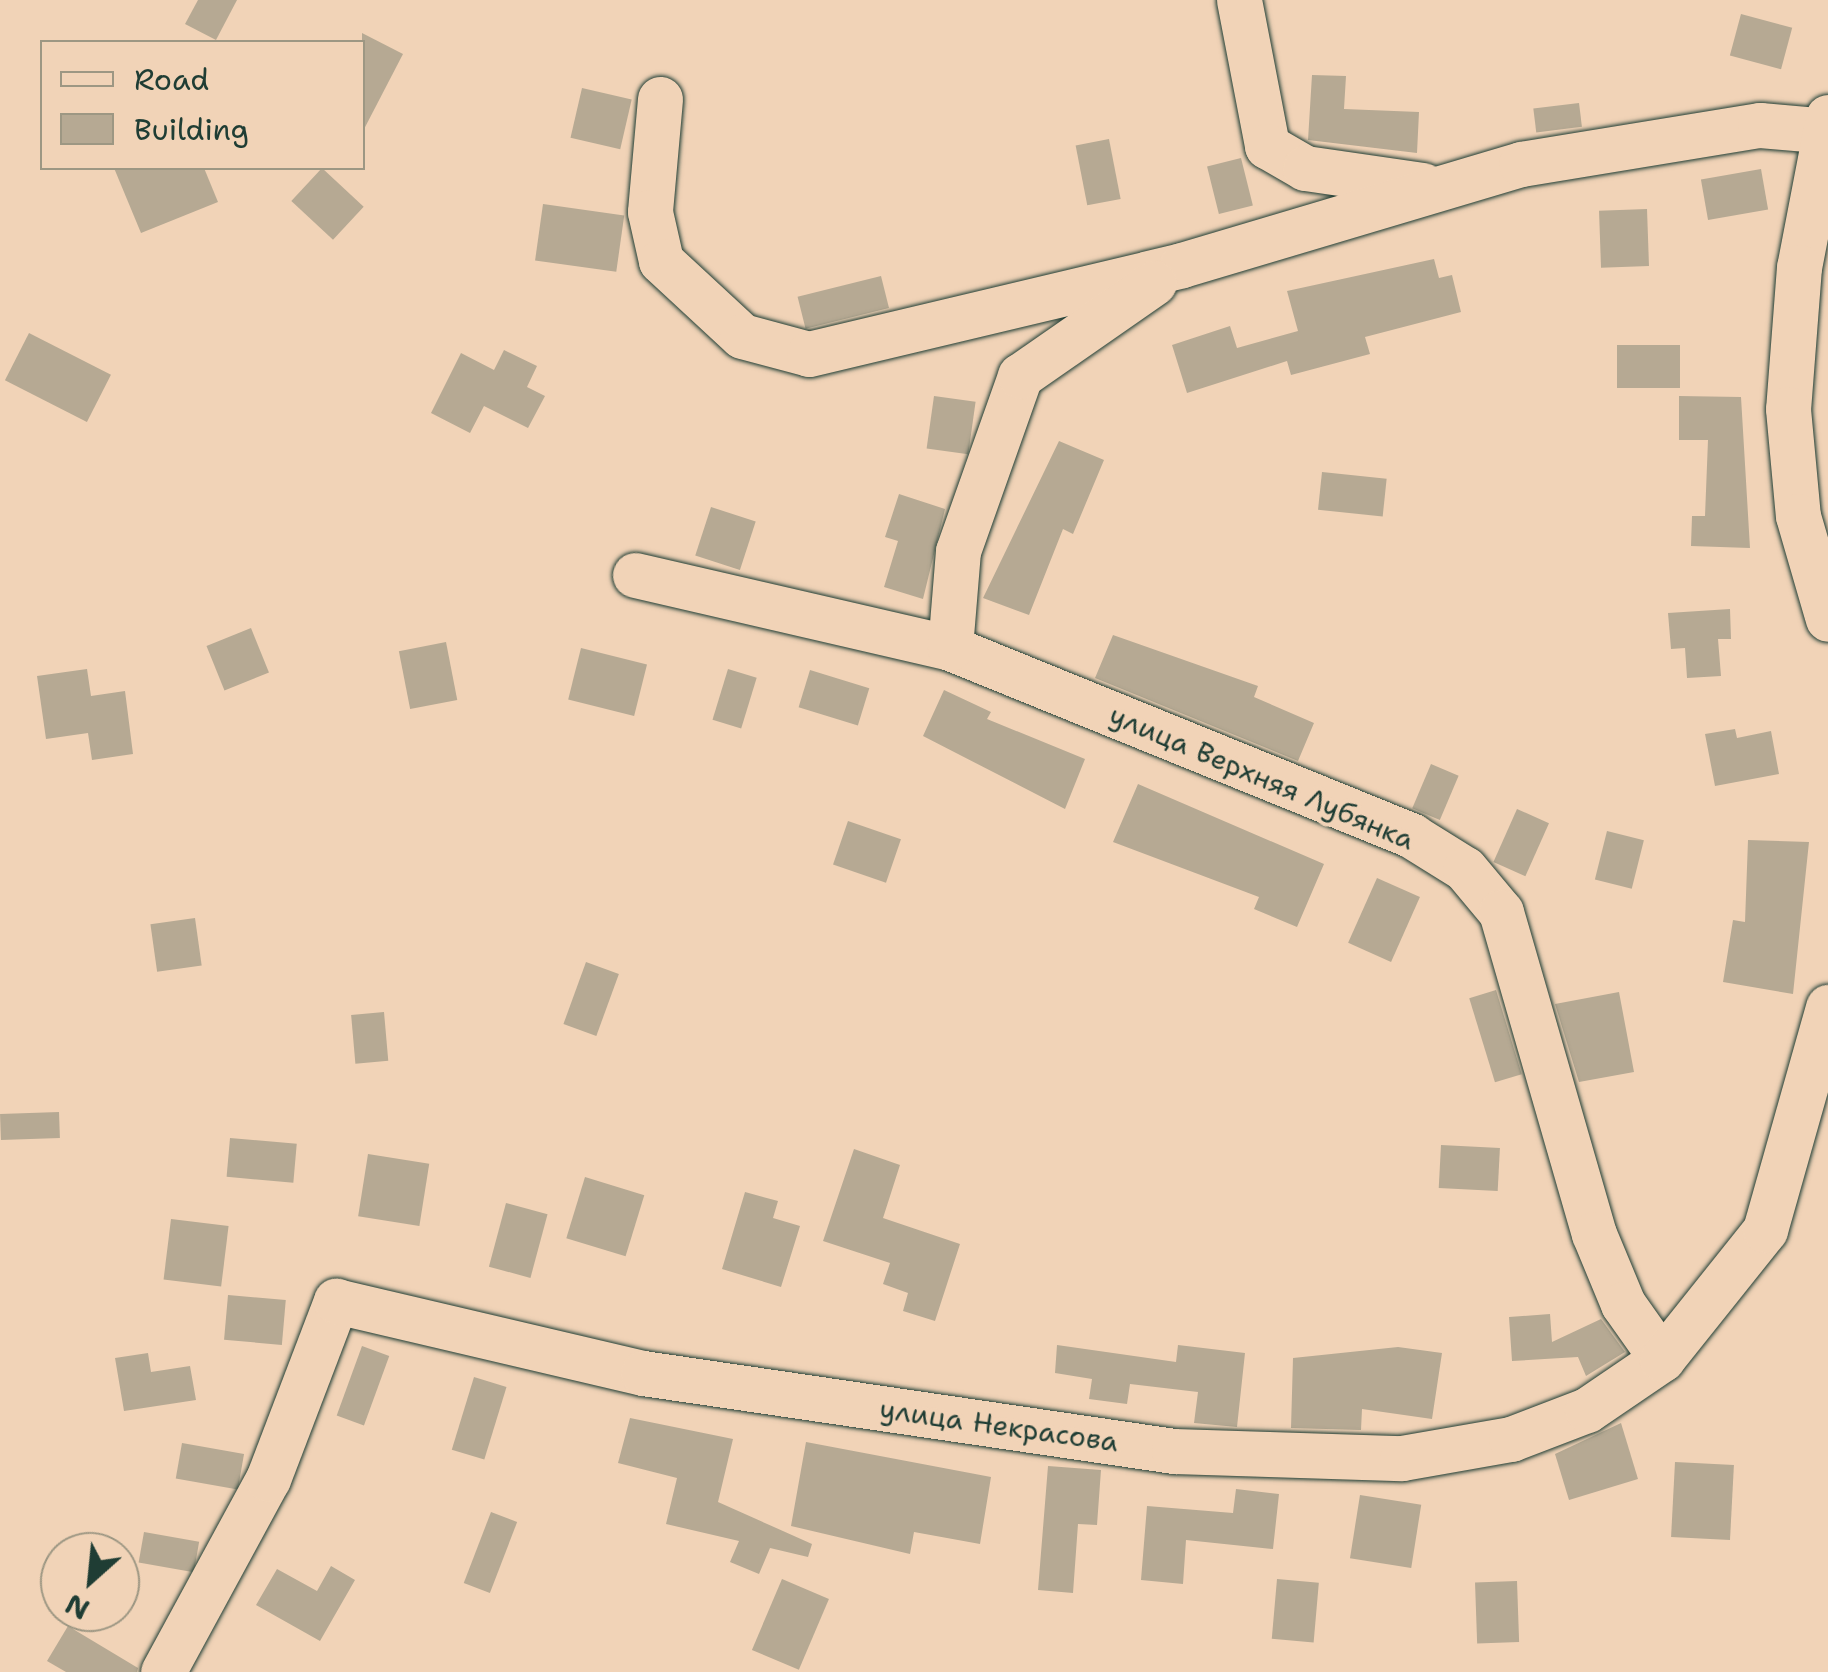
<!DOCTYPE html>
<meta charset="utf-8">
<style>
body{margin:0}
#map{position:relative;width:1828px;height:1672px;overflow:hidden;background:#f1d3b7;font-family:"Shantell Sans",sans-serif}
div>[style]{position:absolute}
.building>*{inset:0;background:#b6a993;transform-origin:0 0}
.roads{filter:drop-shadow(0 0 2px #1f3d34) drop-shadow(0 0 2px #1f3d34)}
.minor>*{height:45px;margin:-22.5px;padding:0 22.5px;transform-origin:22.5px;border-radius:22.5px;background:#f1d3b7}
span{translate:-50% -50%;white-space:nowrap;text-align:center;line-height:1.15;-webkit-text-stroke:8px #f1d3b7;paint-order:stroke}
.street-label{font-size:28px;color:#1f3d34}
.legend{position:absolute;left:40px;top:40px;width:325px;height:130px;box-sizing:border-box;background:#f1d3b7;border:2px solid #9d9783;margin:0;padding:12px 18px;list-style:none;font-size:30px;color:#1f3d34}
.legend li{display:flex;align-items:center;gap:20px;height:50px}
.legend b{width:50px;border:2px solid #9d9783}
.north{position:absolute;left:40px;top:1532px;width:100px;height:100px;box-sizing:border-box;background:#f1d3b7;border:2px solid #9d9783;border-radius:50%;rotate:207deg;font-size:28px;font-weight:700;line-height:40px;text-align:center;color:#1f3d34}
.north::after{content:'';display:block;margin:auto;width:35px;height:45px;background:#1f3d34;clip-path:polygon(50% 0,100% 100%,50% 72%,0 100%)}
</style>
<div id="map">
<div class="building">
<i style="clip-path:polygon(198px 0,237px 0,216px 40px,185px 24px)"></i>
<i style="left:1741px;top:14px;width:53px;height:43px;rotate:15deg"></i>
<i style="clip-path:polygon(362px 33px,403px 54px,362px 133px)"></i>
<i style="clip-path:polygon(1312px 75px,1346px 76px,1344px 109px,1419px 112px,1417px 153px,1308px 140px)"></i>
<i style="left:582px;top:88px;width:51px;height:51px;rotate:13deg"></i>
<i style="left:1579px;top:103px;width:24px;height:46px;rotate:83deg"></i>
<i style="left:1109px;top:139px;width:61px;height:34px;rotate:79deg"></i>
<i style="left:1241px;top:158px;width:49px;height:35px;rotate:76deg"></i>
<i style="clip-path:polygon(114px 168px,204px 168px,218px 202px,141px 233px)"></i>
<i style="left:322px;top:168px;width:57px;height:45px;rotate:43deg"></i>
<i style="left:1761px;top:169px;width:41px;height:61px;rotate:80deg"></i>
<i style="left:543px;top:204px;width:82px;height:57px;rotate:8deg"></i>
<i style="left:1647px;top:209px;width:57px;height:48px;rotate:88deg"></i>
<i style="clip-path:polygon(1434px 259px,1439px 278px,1452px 275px,1461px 312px,1365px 337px,1370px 354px,1291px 375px,1287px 361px,1187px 393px,1172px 345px,1230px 326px,1237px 348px,1298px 331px,1287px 291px)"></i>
<i style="left:881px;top:276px;width:33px;height:86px;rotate:76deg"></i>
<i style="left:29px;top:333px;width:92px;height:53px;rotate:27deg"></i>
<i style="left:1617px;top:345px;width:63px;height:43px"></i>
<i style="clip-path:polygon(504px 350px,537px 366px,527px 387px,545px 396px,528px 428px,484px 406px,470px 433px,431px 413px,461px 353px,494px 370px)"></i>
<i style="left:934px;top:396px;width:42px;height:53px;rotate:8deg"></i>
<i style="clip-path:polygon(1679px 396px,1741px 397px,1750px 548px,1691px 546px,1692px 516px,1705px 516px,1708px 440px,1679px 440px)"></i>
<i style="clip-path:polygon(1059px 441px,1104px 460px,1073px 534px,1063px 529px,1029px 615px,983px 598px)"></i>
<i style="left:1322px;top:472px;width:65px;height:38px;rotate:6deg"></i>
<i style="clip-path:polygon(899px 494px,945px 509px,923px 599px,884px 587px,898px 541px,885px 537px)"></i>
<i style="left:711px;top:507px;width:47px;height:51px;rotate:18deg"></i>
<i style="clip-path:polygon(1730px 609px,1731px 639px,1718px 639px,1721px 676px,1687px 678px,1685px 648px,1671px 649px,1668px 613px)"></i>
<i style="left:251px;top:628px;width:48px;height:48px;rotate:68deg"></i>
<i style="clip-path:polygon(1113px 635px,1258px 686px,1254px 697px,1314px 723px,1298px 761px,1095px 678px)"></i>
<i style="left:446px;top:642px;width:59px;height:48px;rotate:79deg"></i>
<i style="left:581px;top:648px;width:68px;height:53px;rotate:14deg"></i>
<i style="clip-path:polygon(87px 669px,91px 696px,125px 691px,133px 754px,92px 760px,88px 733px,46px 739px,37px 676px)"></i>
<i style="left:728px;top:669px;width:30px;height:53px;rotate:17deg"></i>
<i style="left:810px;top:670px;width:62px;height:39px;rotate:17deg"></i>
<i style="clip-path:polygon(944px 690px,991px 712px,987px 719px,1085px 759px,1065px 809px,923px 736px)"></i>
<i style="clip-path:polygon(1735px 729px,1737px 738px,1771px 731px,1779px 774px,1715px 786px,1705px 734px)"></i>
<i style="left:1431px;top:764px;width:30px;height:48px;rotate:23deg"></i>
<i style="clip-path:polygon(1138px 784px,1324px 864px,1297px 927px,1254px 909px,1259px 897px,1113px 842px)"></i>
<i style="left:1517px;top:809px;width:35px;height:58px;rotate:24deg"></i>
<i style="left:848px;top:821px;width:56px;height:46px;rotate:19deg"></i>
<i style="left:1607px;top:831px;width:38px;height:50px;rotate:14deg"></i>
<i style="clip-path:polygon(1748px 840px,1809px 842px,1793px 994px,1723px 982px,1733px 920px,1745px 922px)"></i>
<i style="left:1377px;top:878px;width:47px;height:71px;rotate:24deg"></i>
<i style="left:195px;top:918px;width:48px;height:45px;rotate:82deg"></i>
<i style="left:586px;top:962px;width:35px;height:66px;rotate:20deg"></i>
<i style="left:1496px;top:990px;width:88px;height:28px;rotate:73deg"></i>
<i style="clip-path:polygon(1619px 992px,1634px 1072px,1579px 1082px,1555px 1004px)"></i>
<i style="left:384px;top:1012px;width:49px;height:33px;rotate:85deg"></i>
<i style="left:59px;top:1112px;width:26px;height:59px;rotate:88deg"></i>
<i style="left:230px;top:1138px;width:67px;height:39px;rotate:5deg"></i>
<i style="left:1441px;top:1145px;width:59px;height:43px;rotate:3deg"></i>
<i style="clip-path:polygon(854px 1149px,900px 1165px,883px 1218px,960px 1244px,935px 1321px,903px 1311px,908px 1293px,883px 1284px,890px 1263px,823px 1241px)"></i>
<i style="left:368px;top:1154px;width:62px;height:63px;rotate:9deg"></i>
<i style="left:585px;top:1177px;width:62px;height:64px;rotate:17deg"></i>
<i style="clip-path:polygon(745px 1192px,778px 1201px,773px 1218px,800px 1226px,781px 1287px,722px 1269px)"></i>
<i style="left:506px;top:1203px;width:43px;height:66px;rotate:15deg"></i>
<i style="left:171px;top:1219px;width:58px;height:61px;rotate:7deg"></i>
<i style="left:228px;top:1295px;width:58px;height:45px;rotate:5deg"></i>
<i style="clip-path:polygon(1550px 1314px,1552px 1342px,1601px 1319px,1625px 1352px,1586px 1376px,1578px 1357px,1512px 1361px,1509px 1317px)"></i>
<i style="clip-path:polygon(1057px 1345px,1176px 1362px,1178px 1345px,1245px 1353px,1237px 1427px,1194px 1423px,1198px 1392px,1130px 1384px,1127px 1404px,1089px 1399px,1092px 1379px,1055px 1373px)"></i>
<i style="left:362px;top:1346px;width:29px;height:74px;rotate:20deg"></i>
<i style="clip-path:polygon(1398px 1347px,1442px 1353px,1432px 1419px,1362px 1409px,1361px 1430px,1291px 1428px,1293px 1358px)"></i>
<i style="clip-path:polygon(148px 1353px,151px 1372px,190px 1366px,196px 1400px,124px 1411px,115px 1358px)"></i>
<i style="left:474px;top:1377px;width:34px;height:76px;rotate:17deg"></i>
<i style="clip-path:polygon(630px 1418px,733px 1439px,718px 1502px,812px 1544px,808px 1557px,770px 1548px,759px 1574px,730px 1562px,739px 1541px,666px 1524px,677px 1478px,618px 1463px)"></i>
<i style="clip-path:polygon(1621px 1423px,1638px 1479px,1569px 1500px,1555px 1454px)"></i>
<i style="clip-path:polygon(806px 1442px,991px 1477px,980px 1544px,914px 1532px,910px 1554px,791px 1526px)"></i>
<i style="left:182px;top:1443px;width:63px;height:36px;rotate:10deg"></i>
<i style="left:1675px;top:1462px;width:59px;height:75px;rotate:3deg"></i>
<i style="clip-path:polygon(1048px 1466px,1101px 1470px,1097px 1525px,1078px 1524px,1073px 1593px,1038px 1590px)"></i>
<i style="clip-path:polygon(1236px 1489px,1279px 1494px,1273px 1549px,1186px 1540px,1183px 1584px,1141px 1580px,1147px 1506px,1233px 1513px)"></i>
<i style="left:1360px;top:1495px;width:62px;height:64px;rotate:9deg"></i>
<i style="left:491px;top:1512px;width:28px;height:76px;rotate:21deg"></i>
<i style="left:144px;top:1532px;width:56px;height:31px;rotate:10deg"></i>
<i style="clip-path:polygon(331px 1566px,355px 1580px,320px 1641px,256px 1605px,277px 1569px,317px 1591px)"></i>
<i style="left:782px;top:1579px;width:51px;height:77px;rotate:23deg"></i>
<i style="left:1277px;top:1579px;width:42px;height:60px;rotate:5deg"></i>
<i style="left:1517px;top:1581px;width:61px;height:42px;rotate:88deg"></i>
<i style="clip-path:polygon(68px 1626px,138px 1668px,137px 1672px,66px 1672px,47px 1661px)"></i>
</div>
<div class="roads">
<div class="minor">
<i style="left:1239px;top:0;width:149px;rotate:79.1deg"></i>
<i style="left:1267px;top:146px;width:44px;rotate:30.1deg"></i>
<i style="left:1305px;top:168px;width:119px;rotate:8.2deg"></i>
<i style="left:660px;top:99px;width:113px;rotate:95.1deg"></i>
<i style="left:650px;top:212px;width:50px;rotate:77.3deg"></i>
<i style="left:661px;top:261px;width:110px;rotate:42.8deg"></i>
<i style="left:742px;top:336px;width:69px;rotate:15deg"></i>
<i style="left:809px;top:354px;width:383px;rotate:-13.4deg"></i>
<i style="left:1182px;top:265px;width:354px;rotate:-16.6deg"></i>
<i style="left:1521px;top:164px;width:242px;rotate:-9.3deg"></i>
<i style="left:1760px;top:125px;width:68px;rotate:5deg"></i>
<i style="left:1828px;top:117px;width:153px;rotate:100.9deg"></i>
<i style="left:1799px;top:267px;width:142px;rotate:94.4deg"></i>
<i style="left:1788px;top:409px;width:107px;rotate:84.7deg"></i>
<i style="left:1798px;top:516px;width:107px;rotate:73.8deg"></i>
<i style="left:635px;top:575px;width:323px;rotate:13deg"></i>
<i style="left:950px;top:648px;width:499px;rotate:22.1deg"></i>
<i style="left:1412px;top:836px;width:62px;rotate:31.9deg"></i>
<i style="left:1465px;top:869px;width:56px;rotate:50.1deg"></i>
<i style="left:1501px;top:912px;width:335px;rotate:73.9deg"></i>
<i style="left:1594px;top:1234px;width:76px;rotate:67.5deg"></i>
<i style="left:1623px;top:1304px;width:67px;rotate:54.7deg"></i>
<i style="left:950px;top:648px;width:97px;rotate:-85.3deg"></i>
<i style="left:958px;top:551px;width:186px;rotate:-70.5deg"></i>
<i style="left:1020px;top:376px;width:163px;rotate:-34.8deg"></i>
<i style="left:163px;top:1672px;width:220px;rotate:-61.5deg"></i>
<i style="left:268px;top:1479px;width:191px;rotate:-69.1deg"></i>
<i style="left:336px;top:1301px;width:315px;rotate:13.2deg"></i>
<i style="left:643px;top:1373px;width:537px;rotate:8.36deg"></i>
<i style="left:1174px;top:1451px;width:228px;rotate:1.8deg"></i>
<i style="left:1402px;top:1458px;width:111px;rotate:-9.9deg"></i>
<i style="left:1511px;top:1439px;width:81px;rotate:-20.9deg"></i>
<i style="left:1587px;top:1410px;width:91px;rotate:-34.2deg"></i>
<i style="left:1662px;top:1359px;width:165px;rotate:-51.4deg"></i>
<i style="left:1765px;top:1230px;width:232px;rotate:-74.2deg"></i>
</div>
</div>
<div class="street-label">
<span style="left:1262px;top:777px;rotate:23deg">улица Верхняя Лубянка</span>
<span style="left:999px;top:1425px;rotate:8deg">улица Некрасова</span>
</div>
<ul class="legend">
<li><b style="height:12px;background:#f1d3b7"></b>Road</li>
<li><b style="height:28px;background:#b6a993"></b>Building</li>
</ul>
<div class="north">N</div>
</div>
